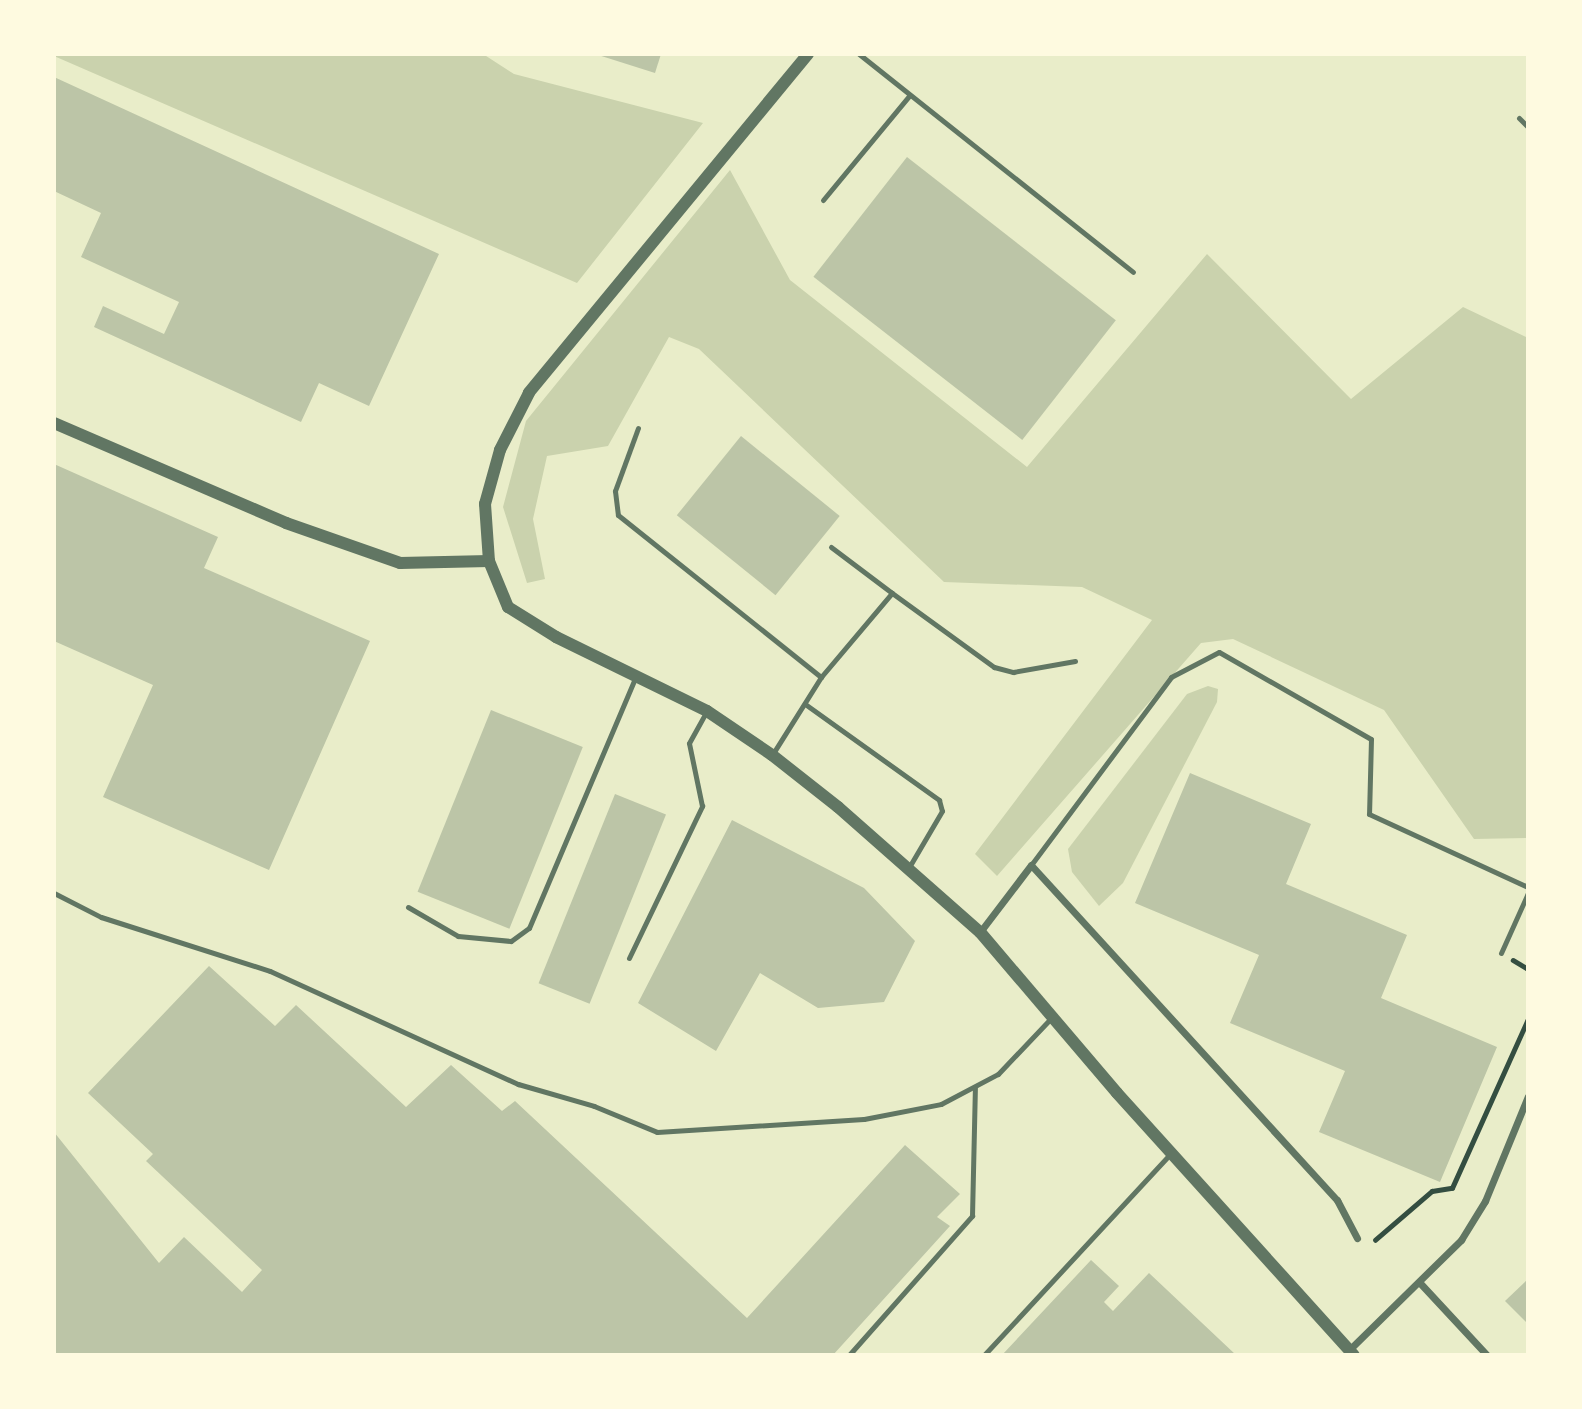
<!DOCTYPE html>
<style>
body{margin:0}
#map{position:relative;width:1582px;height:1409px;overflow:hidden;background:#e9edc9;font-family:Barlow,sans-serif}
div>[style]{position:absolute}
.green>*{inset:0;background:#cad2ad}
.building>*{inset:0;background:#bcc5a7;transform-origin:0 0}
.path>*{height:4.5px;margin:-2.25px;padding:0 2.25px;transform-origin:2.25px;border-radius:2.25px;background:#344e41}
.service>*{height:5px;margin:-2.5px;padding:0 2.5px;transform-origin:2.5px;border-radius:2.5px;background:#617663}
.minor>*{height:7px;margin:-3.5px;padding:0 3.5px;transform-origin:3.5px;border-radius:3.5px;background:#617663}
.tertiary>*{height:12px;margin:-6px;padding:0 6px;transform-origin:6px;border-radius:6px;background:#617663}
span{translate:-50% -50%;white-space:nowrap;text-align:center;line-height:1.15;-webkit-text-stroke:7px #fefae0;paint-order:stroke}
.frame{position:absolute;inset:0;border:56px solid #fefae0;pointer-events:none}
</style>
<div id="map">
<div class="green">
<i style="clip-path:polygon(483px 54px,514px 74px,703px 123px,577px 283px,54px 56px)"></i>
<i style="clip-path:polygon(730px 170px,790px 280px,1027px 467px,1207px 254px,1351px 399px,1463px 307px,1528px 338px,1528px 838px,1474px 839px,1384px 710px,1233px 639px,1201px 643px,997px 876px,975px 854px,1152px 620px,1082px 587px,944px 582px,699px 349px,669px 337px,608px 446px,547px 456px,533px 519px,545px 579px,527px 583px,503px 507px,526px 421px)"></i>
<i style="clip-path:polygon(1208px 686px,1218px 689px,1217px 702px,1123px 883px,1099px 906px,1072px 872px,1068px 849px,1187px 694px)"></i>
</div>
<div class="building">
<i style="clip-path:polygon(595px 54px,661px 54px,655px 73px)"></i>
<i style="clip-path:polygon(54px 77px,439px 254px,369px 406px,319px 383px,301px 422px,94px 327px,103px 306px,164px 334px,179px 302px,81px 257px,101px 213px,54px 191px)"></i>
<i style="left:907px;top:157px;width:265px;height:152px;rotate:38deg"></i>
<i style="left:741px;top:436px;width:127px;height:102px;rotate:39deg"></i>
<i style="clip-path:polygon(54px 464px,218px 537px,204px 568px,370px 641px,269px 870px,103px 797px,153px 685px,54px 641px)"></i>
<i style="left:491px;top:710px;width:99px;height:196px;rotate:22deg"></i>
<i style="clip-path:polygon(1190px 773px,1311px 824px,1286px 884px,1407px 935px,1381px 998px,1497px 1047px,1440px 1182px,1319px 1132px,1345px 1071px,1230px 1023px,1259px 955px,1135px 903px)"></i>
<i style="left:615px;top:794px;width:55px;height:204px;rotate:22deg"></i>
<i style="clip-path:polygon(732px 820px,864px 888px,915px 941px,884px 1002px,818px 1008px,760px 973px,716px 1051px,638px 1003px)"></i>
<i style="clip-path:polygon(209px 966px,275px 1026px,296px 1005px,406px 1107px,451px 1065px,502px 1111px,515px 1101px,747px 1318px,905px 1145px,960px 1194px,937px 1217px,950px 1226px,833px 1355px,54px 1355px,54px 1132px,159px 1263px,184px 1237px,242px 1292px,262px 1270px,146px 1161px,153px 1154px,88px 1093px)"></i>
<i style="clip-path:polygon(1091px 1260px,1119px 1286px,1104px 1302px,1113px 1311px,1149px 1273px,1236px 1355px,1002px 1355px)"></i>
<i style="clip-path:polygon(1528px 1279px,1528px 1324px,1505px 1301px)"></i>
</div>
<div class="path">
<i style="left:1513px;top:960px;width:17px;rotate:31deg"></i>
<i style="left:1375px;top:1240px;width:75px;rotate:-40.7deg"></i>
<i style="left:1432px;top:1191px;width:20px;rotate:-9deg"></i>
<i style="left:1452px;top:1188px;width:185px;rotate:-65.8deg"></i>
</div>
<div class="service">
<i style="left:859px;top:54px;width:350px;rotate:38.5deg"></i>
<i style="left:1519px;top:118px;width:13px;rotate:45deg"></i>
<i style="left:823px;top:200px;width:136px;rotate:-50.4deg"></i>
<i style="left:638px;top:428px;width:67px;rotate:110.1deg"></i>
<i style="left:615px;top:491px;width:24px;rotate:83deg"></i>
<i style="left:618px;top:515px;width:260px;rotate:38.6deg"></i>
<i style="left:821px;top:677px;width:92px;rotate:122.1deg"></i>
<i style="left:831px;top:547px;width:76px;rotate:37deg"></i>
<i style="left:821px;top:677px;width:110px;rotate:-49.8deg"></i>
<i style="left:892px;top:593px;width:126px;rotate:36deg"></i>
<i style="left:994px;top:667px;width:20px;rotate:15deg"></i>
<i style="left:1013px;top:672px;width:63px;rotate:-10.1deg"></i>
<i style="left:805px;top:704px;width:165px;rotate:35.6deg"></i>
<i style="left:939px;top:800px;width:11px;rotate:75deg"></i>
<i style="left:942px;top:811px;width:67px;rotate:120.4deg"></i>
<i style="left:1031px;top:865px;width:234px;rotate:-53.3deg"></i>
<i style="left:1171px;top:677px;width:54px;rotate:-27.5deg"></i>
<i style="left:1219px;top:652px;width:175px;rotate:29.8deg"></i>
<i style="left:1371px;top:739px;width:75px;rotate:91.5deg"></i>
<i style="left:1369px;top:814px;width:175px;rotate:24.7deg"></i>
<i style="left:54px;top:893px;width:53px;rotate:27.1deg"></i>
<i style="left:101px;top:917px;width:177px;rotate:17.7deg"></i>
<i style="left:270px;top:971px;width:273px;rotate:24.5deg"></i>
<i style="left:518px;top:1084px;width:79px;rotate:16.1deg"></i>
<i style="left:594px;top:1106px;width:68px;rotate:22.4deg"></i>
<i style="left:657px;top:1132px;width:207px;rotate:-3.6deg"></i>
<i style="left:864px;top:1119px;width:78px;rotate:-11deg"></i>
<i style="left:941px;top:1104px;width:64px;rotate:-27.8deg"></i>
<i style="left:998px;top:1074px;width:79px;rotate:-46.5deg"></i>
<i style="left:408px;top:907px;width:58px;rotate:30.1deg"></i>
<i style="left:458px;top:936px;width:53px;rotate:5.4deg"></i>
<i style="left:511px;top:941px;width:22px;rotate:-36deg"></i>
<i style="left:529px;top:928px;width:274px;rotate:-67deg"></i>
<i style="left:1501px;top:953px;width:66px;rotate:-65.8deg"></i>
<i style="left:629px;top:958px;width:169px;rotate:-64.3deg"></i>
<i style="left:702px;top:806px;width:64px;rotate:-101.7deg"></i>
<i style="left:689px;top:743px;width:37px;rotate:-61deg"></i>
<i style="left:849px;top:1355px;width:186px;rotate:-48.5deg"></i>
<i style="left:972px;top:1216px;width:128px;rotate:-88.7deg"></i>
<i style="left:984px;top:1355px;width:275px;rotate:-47.2deg"></i>
</div>
<div class="minor">
<i style="left:980px;top:932px;width:84px;rotate:-52.7deg"></i>
<i style="left:1031px;top:865px;width:454px;rotate:47.6deg"></i>
<i style="left:1337px;top:1200px;width:43px;rotate:62.2deg"></i>
<i style="left:1420px;top:1283px;width:98px;rotate:47.1deg"></i>
<i style="left:1350px;top:1349px;width:156px;rotate:-44.5deg"></i>
<i style="left:1461px;top:1240px;width:46px;rotate:-58.4deg"></i>
<i style="left:1485px;top:1201px;width:113px;rotate:-67.7deg"></i>
</div>
<div class="tertiary">
<i style="left:808px;top:54px;width:439px;rotate:129.5deg"></i>
<i style="left:529px;top:393px;width:64px;rotate:117deg"></i>
<i style="left:500px;top:450px;width:56px;rotate:105.5deg"></i>
<i style="left:485px;top:504px;width:57px;rotate:86deg"></i>
<i style="left:489px;top:561px;width:50px;rotate:67.6deg"></i>
<i style="left:508px;top:607px;width:57px;rotate:32deg"></i>
<i style="left:556px;top:637px;width:168px;rotate:26.1deg"></i>
<i style="left:707px;top:711px;width:78px;rotate:34.1deg"></i>
<i style="left:772px;top:755px;width:84px;rotate:38.2deg"></i>
<i style="left:838px;top:807px;width:189px;rotate:41.4deg"></i>
<i style="left:980px;top:932px;width:211px;rotate:49.6deg"></i>
<i style="left:1117px;top:1093px;width:353px;rotate:47.9deg"></i>
<i style="left:54px;top:423px;width:253px;rotate:23.3deg"></i>
<i style="left:286px;top:523px;width:121px;rotate:19.3deg"></i>
<i style="left:400px;top:563px;width:89px;rotate:-1.3deg"></i>
</div>
<div class="frame"></div>
</div>
